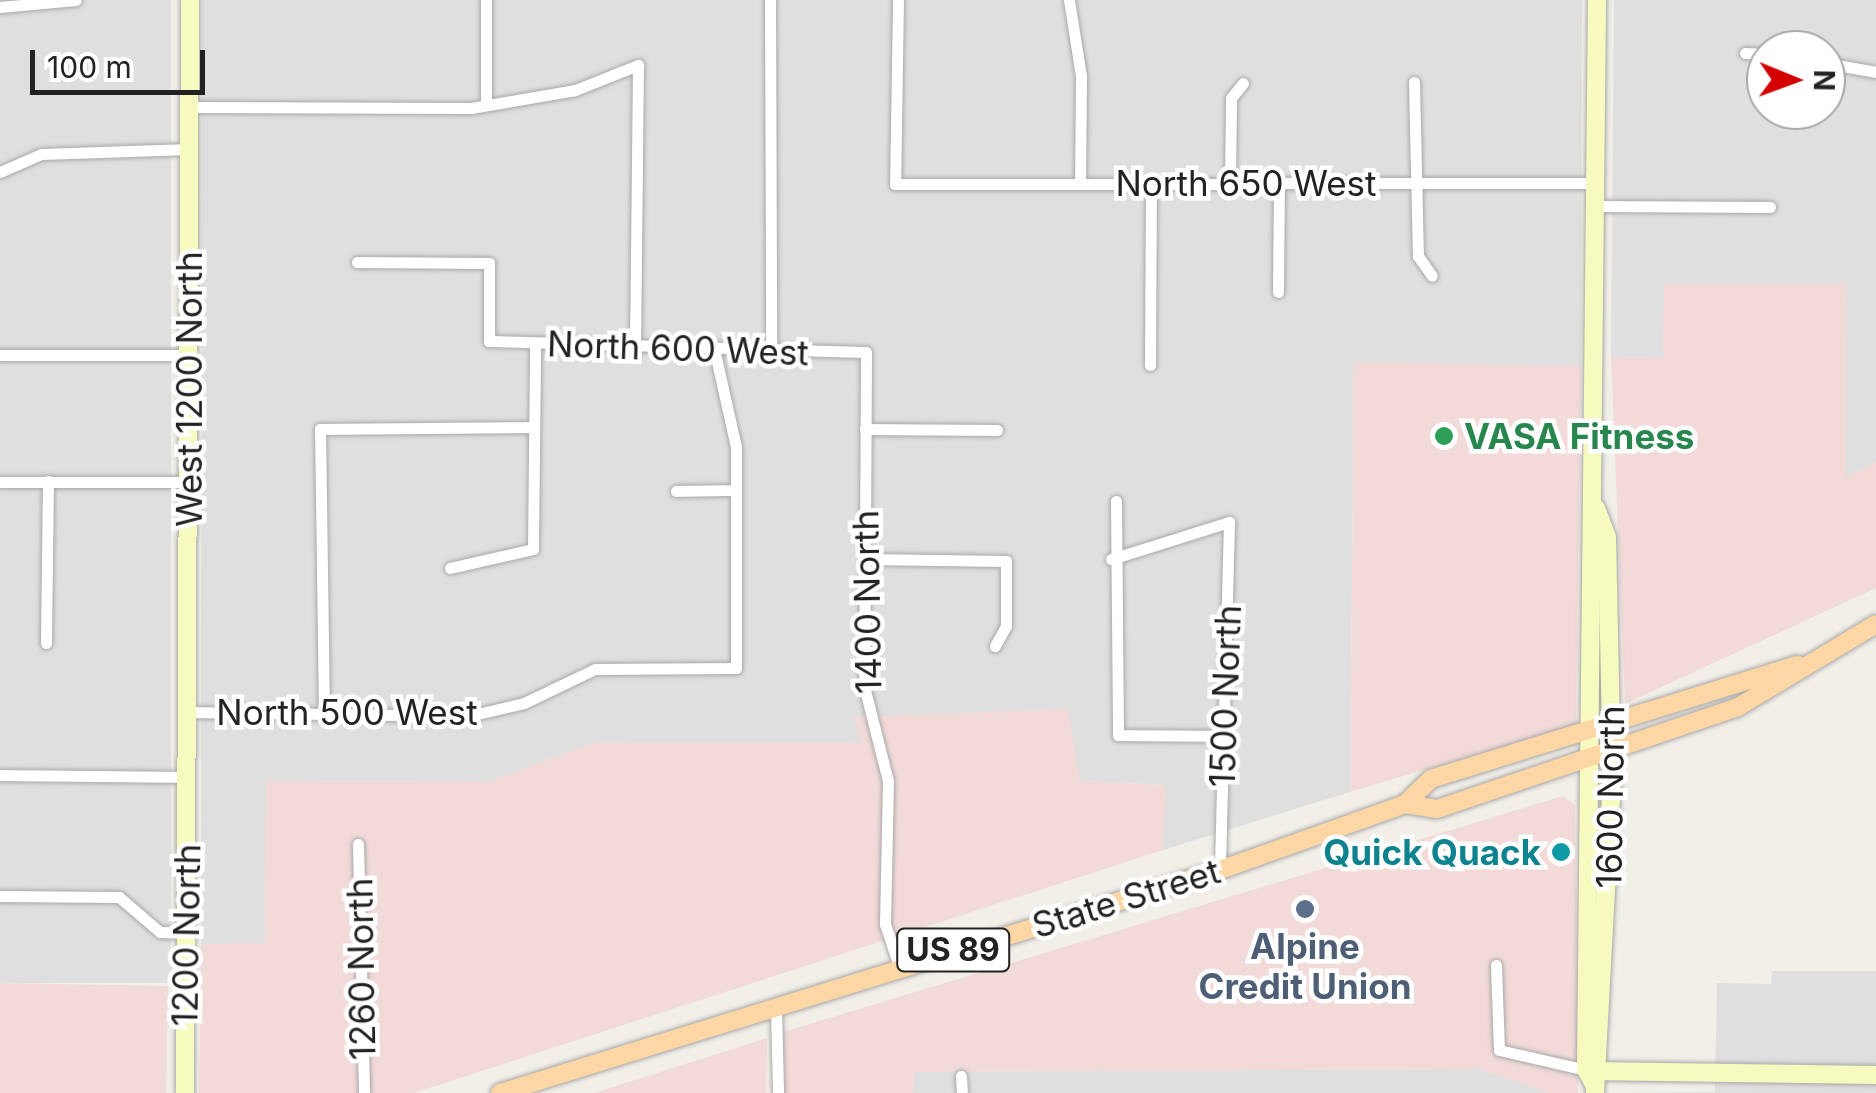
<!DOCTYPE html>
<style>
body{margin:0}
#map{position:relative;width:1876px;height:1093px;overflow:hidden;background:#f2efe9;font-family:Inter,sans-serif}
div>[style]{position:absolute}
.residential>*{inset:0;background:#e0dfdf;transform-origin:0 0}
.commercial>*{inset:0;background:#f2dad9;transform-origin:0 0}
.roads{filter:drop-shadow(0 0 2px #a9a9a9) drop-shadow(0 0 2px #a9a9a9)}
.street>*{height:11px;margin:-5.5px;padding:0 5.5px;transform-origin:5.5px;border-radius:5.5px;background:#fff}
.secondary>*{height:18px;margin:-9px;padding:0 9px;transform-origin:9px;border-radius:9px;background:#f7fabf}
.primary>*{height:18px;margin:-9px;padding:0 9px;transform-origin:9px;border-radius:9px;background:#fcd6a4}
.dots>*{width:28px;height:28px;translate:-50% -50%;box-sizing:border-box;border:5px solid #fff;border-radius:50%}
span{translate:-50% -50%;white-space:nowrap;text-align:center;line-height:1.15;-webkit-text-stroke:9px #fff;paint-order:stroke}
.shield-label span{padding:2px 8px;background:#fff;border:2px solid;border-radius:8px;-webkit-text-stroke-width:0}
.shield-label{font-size:32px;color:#222;font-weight:700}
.street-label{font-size:35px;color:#222}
.leisure-label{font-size:35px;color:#27864d;font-weight:700}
.left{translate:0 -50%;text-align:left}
.culture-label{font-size:35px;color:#0d838f;font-weight:700}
.right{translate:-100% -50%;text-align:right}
.service-label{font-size:35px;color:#4e5e75;font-weight:700}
.north{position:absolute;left:1746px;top:30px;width:100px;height:100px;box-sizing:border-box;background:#fff;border:2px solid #a7a7a7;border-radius:50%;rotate:91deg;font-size:28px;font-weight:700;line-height:40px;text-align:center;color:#222}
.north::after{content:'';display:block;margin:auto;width:35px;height:45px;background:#d40000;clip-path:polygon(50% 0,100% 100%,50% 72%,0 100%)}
.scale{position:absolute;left:30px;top:50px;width:175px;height:45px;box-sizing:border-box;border:5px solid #222;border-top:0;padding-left:12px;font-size:30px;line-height:35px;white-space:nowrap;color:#222;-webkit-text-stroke:8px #fff;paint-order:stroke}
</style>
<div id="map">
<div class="residential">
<i style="left:0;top:0;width:171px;height:983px"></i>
<i style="clip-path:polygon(202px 0,1582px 0,1581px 366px,1354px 363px,1350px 792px,1163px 850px,1165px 785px,1079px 781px,854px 718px,862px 742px,592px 743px,489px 782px,267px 781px,265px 944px,201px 944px)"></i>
<i style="clip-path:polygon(evenodd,1614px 0,1876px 0,1876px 462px,1846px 480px,1665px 284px,1663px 358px,1611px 357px,1614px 0,1766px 50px,1826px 50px,1826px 110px,1766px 110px,1766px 50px)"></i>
<i style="clip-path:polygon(1772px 971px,1876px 971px,1876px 1093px,1614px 1093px,1715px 1092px,1717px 983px,1771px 984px)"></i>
<i style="clip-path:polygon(1479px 1069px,1548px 1093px,913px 1093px,914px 1072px)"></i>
</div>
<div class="commercial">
<i style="clip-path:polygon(1664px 284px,1847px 284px,1846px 478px,1876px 462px,1876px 588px,1625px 704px,1611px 357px,1663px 358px)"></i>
<i style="clip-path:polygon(1354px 362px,1581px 366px,1576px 725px,1350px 792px)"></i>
<i style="clip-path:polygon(1068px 709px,1080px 781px,1166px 785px,1163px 850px,414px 1093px,199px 1093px,201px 944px,265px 943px,266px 781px,489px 782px,592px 743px,861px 742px,854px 717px)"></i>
<i style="clip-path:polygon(1563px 796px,1575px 805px,1578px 1093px,1548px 1093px,1479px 1069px,915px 1072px,913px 1093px,783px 1093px,783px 1032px)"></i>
<i style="left:0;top:983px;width:168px;height:110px;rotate:1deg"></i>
<i style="clip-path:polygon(767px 1038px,766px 1093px,594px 1093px)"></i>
</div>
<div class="roads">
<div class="street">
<i style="left:770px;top:0;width:352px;rotate:89.8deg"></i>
<i style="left:898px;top:0;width:184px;rotate:90.9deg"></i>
<i style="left:895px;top:184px;width:701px;rotate:-0.08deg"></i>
<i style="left:1069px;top:0;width:77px;rotate:81deg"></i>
<i style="left:1081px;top:76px;width:106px;rotate:90.5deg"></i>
<i style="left:0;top:7px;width:76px;rotate:-5.3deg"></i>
<i style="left:1745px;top:53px;width:21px;rotate:3deg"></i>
<i style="left:1826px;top:63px;width:51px;rotate:10.2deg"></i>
<i style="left:1414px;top:82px;width:174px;rotate:88.7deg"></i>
<i style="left:1418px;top:256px;width:24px;rotate:55deg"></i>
<i style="left:486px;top:105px;width:105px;rotate:-90deg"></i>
<i style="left:190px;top:107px;width:281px;rotate:0.2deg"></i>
<i style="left:471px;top:108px;width:106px;rotate:-9.8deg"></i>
<i style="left:575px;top:90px;width:68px;rotate:-21.6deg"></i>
<i style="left:638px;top:65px;width:287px;rotate:90.6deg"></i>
<i style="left:0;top:172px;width:45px;rotate:-23.7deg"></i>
<i style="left:41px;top:154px;width:149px;rotate:-1.9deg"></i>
<i style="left:1230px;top:183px;width:85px;rotate:-89.3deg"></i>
<i style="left:1231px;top:98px;width:19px;rotate:-51deg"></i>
<i style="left:1595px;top:206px;width:175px;rotate:0.3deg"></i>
<i style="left:357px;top:262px;width:132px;rotate:0.4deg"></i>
<i style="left:489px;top:263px;width:78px;rotate:90deg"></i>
<i style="left:489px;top:341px;width:377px;rotate:1.7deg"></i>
<i style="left:866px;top:352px;width:334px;rotate:90.3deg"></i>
<i style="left:864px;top:686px;width:98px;rotate:75.8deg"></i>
<i style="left:888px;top:781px;width:143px;rotate:91.2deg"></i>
<i style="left:885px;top:924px;width:44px;rotate:71.6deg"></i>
<i style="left:1278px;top:292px;width:110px;rotate:-89.5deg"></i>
<i style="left:0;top:355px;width:189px"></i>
<i style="left:1150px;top:365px;width:183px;rotate:-89.7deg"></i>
<i style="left:865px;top:429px;width:132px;rotate:0.4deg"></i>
<i style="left:0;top:482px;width:189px"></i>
<i style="left:676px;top:491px;width:59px;rotate:-1deg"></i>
<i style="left:1116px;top:501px;width:234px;rotate:89.5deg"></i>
<i style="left:1118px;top:735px;width:109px;rotate:0.5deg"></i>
<i style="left:866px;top:559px;width:140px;rotate:0.8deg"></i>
<i style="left:1006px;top:561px;width:65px;rotate:90deg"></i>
<i style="left:1006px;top:626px;width:23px;rotate:119deg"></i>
<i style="left:1111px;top:559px;width:124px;rotate:-17.4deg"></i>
<i style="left:1229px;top:522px;width:348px;rotate:91.5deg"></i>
<i style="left:450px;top:568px;width:85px;rotate:-12.9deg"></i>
<i style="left:533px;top:549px;width:205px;rotate:-89.4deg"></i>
<i style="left:46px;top:643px;width:162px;rotate:-89.3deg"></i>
<i style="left:188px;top:712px;width:281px;rotate:0.8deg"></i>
<i style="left:469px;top:716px;width:57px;rotate:-13.3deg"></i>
<i style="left:524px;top:703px;width:79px;rotate:-25.6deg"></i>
<i style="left:595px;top:669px;width:141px;rotate:-0.4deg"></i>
<i style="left:736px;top:668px;width:221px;rotate:-90deg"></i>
<i style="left:736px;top:447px;width:96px;rotate:-102.6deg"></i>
<i style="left:324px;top:713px;width:284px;rotate:-90.8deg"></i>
<i style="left:320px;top:429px;width:214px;rotate:-0.5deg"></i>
<i style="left:0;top:775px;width:188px;rotate:0.6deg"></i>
<i style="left:358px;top:844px;width:249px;rotate:88.6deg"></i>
<i style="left:0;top:896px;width:119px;rotate:0.5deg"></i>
<i style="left:119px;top:897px;width:54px;rotate:40.5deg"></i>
<i style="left:160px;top:932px;width:24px;rotate:2deg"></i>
<i style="left:1496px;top:965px;width:85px;rotate:88deg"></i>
<i style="left:1499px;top:1050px;width:89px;rotate:12.9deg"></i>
<i style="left:776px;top:1009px;width:84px;rotate:88.6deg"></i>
<i style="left:961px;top:1076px;width:17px;rotate:87deg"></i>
</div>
<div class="secondary">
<i style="left:1591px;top:1071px;width:285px;rotate:0.8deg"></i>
<i style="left:1595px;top:1086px;width:18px;rotate:-119deg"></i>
<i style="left:1586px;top:1070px;width:1070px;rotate:-89.41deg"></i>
<i style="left:185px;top:1093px;width:1093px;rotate:-89.74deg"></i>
<i style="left:1595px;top:1093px;width:315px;rotate:-86.9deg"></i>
<i style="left:1612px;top:778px;width:241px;rotate:-91.2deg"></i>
<i style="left:1607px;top:537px;width:31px;rotate:-111deg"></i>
</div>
<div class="primary">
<i style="left:1405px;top:804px;width:32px;rotate:9deg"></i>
<i style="left:1437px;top:809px;width:318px;rotate:-18.7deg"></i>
<i style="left:1738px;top:707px;width:161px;rotate:-31deg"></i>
<i style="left:500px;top:1093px;width:754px;rotate:-17.21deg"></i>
<i style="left:1220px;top:870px;width:196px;rotate:-19.6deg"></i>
<i style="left:1405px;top:804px;width:36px;rotate:-44deg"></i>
<i style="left:1431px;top:779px;width:384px;rotate:-17.3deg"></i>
</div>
</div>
<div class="dots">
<i style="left:1444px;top:436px;background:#2e9e5b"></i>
<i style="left:1561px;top:852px;background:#0f9aa8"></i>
<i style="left:1305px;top:909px;background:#5c6f8a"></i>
</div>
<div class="shield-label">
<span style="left:953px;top:950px">US 89</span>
</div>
<div class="street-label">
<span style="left:1246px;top:183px">North 650 West</span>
<span style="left:678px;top:348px;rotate:2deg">North 600 West</span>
<span style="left:189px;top:389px;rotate:-90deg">West 1200 North</span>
<span style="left:867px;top:602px;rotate:-91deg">1400 North</span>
<span style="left:1225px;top:696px;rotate:-88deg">1500 North</span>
<span style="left:347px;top:712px">North 500 West</span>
<span style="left:1610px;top:797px;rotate:-89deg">1600 North</span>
<span style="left:1126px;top:898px;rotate:-17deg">State Street</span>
<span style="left:186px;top:935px;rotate:-89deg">1200 North</span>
<span style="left:361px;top:969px;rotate:-91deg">1260 North</span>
</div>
<div class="leisure-label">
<span class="left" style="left:1464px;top:436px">VASA Fitness</span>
</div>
<div class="culture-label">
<span class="right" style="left:1541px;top:852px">Quick Quack</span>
</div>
<div class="service-label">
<span style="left:1305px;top:966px">Alpine<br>Credit Union</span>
</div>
<div class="north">N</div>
<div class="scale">100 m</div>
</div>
